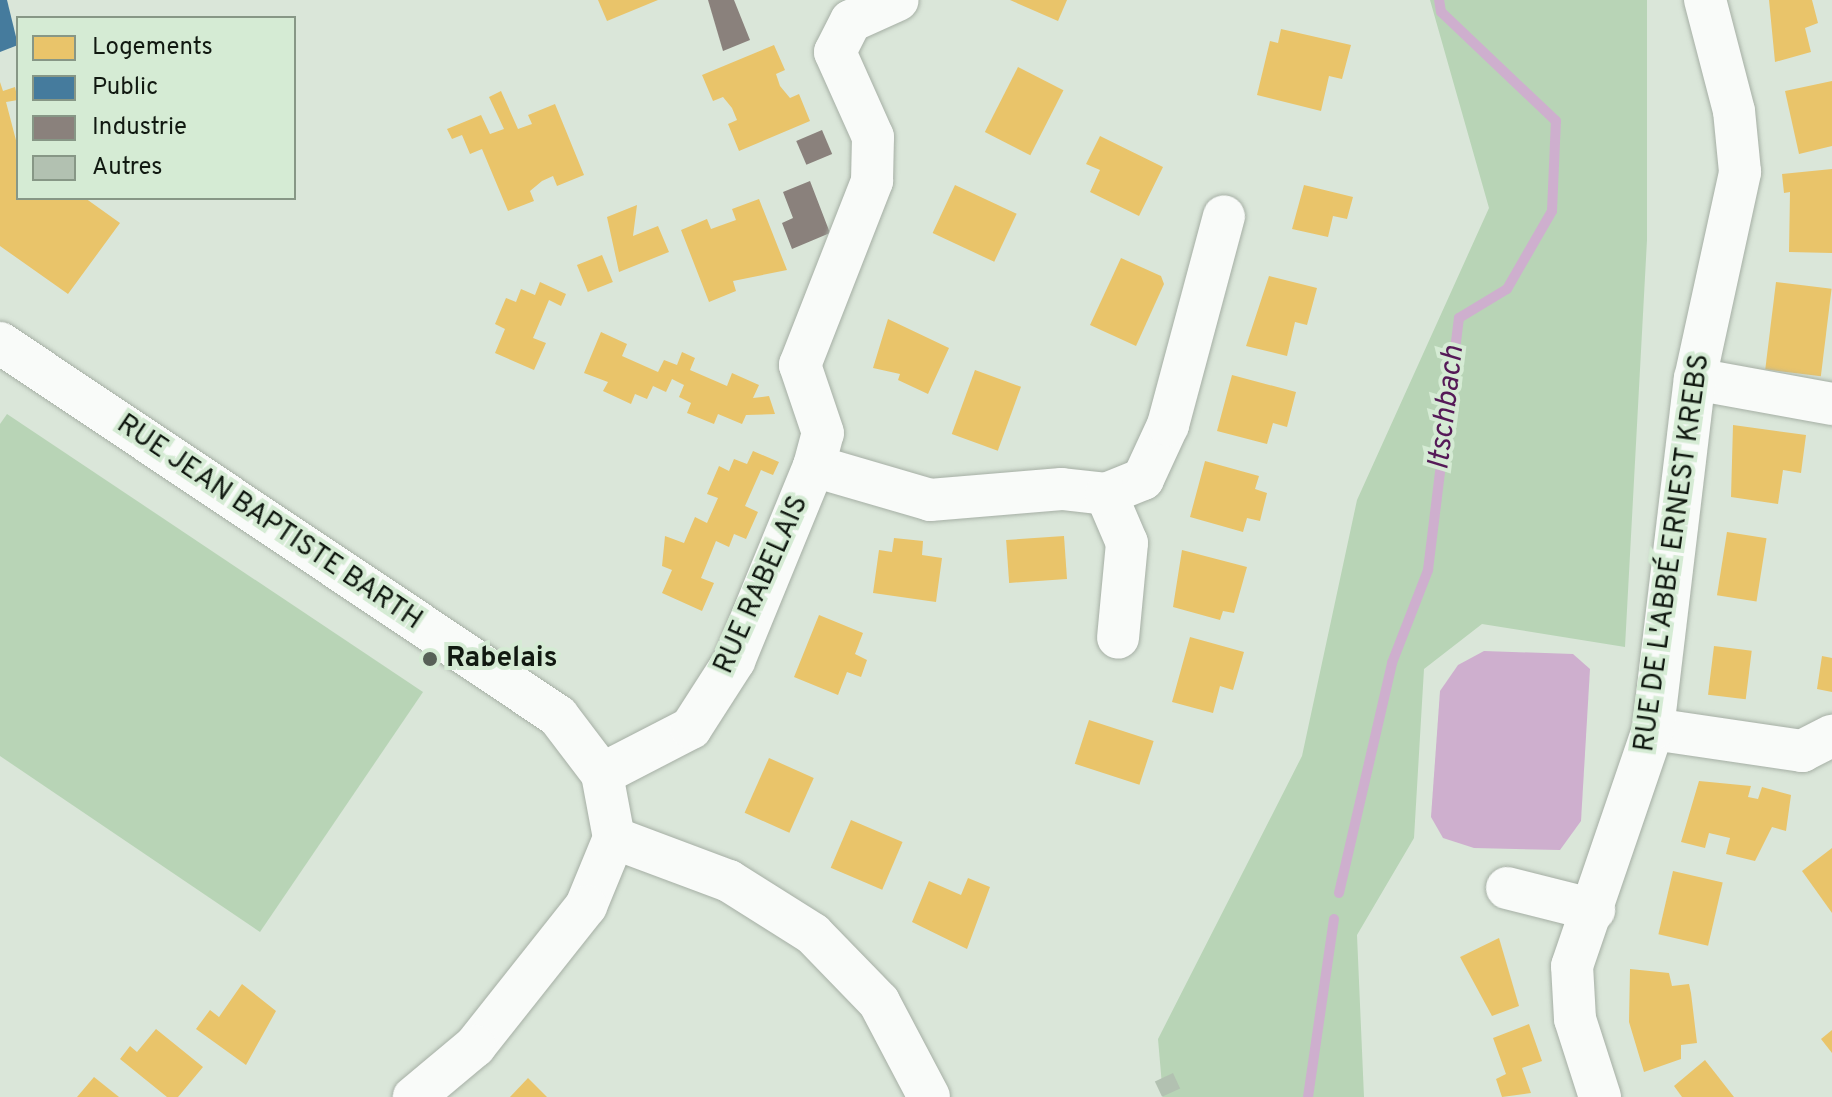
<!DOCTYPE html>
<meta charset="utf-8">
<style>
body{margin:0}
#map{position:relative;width:1832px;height:1097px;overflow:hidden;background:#dae6d9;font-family:Overpass,sans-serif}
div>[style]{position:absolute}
.green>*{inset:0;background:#b8d4b6}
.water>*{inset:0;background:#ceafce}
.homes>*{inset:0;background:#e9c46a;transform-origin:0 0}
.public>*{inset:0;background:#457b9d}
.industry>*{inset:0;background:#8a817c;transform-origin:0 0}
.stream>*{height:10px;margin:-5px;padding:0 5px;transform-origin:5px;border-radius:5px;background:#ceafce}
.building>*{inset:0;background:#b2c1b1;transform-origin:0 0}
.roads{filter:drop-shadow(0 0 2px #a6afa5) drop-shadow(0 0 2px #a6afa5)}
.minor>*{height:42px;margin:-21px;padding:0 21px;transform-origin:21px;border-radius:21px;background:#f9fbf9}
.dots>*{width:22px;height:22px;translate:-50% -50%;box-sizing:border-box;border:4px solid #d5ebd4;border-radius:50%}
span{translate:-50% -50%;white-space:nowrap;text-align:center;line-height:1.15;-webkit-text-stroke:8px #d5ebd4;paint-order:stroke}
.street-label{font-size:28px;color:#111911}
.poi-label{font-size:28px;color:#111911;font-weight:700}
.left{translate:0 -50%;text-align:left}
.water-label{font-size:30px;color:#551957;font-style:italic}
.legend{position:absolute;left:16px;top:16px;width:280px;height:184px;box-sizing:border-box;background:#d5ebd4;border:2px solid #879786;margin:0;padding:10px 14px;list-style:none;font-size:24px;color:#111911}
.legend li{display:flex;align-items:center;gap:16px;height:40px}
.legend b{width:40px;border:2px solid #879786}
</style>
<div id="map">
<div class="green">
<i style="clip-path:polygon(1430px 0,1647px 0,1647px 240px,1625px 647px,1482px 624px,1424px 669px,1414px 838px,1357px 935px,1364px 1097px,1163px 1097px,1158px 1039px,1302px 756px,1357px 500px,1489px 208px)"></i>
<i style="clip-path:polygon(7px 414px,423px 692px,260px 932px,0 756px,0 424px)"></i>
</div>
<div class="water">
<i style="clip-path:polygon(1484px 651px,1573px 654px,1590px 669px,1581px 821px,1560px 850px,1474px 848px,1443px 838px,1431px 817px,1440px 691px,1458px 665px)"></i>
</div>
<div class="homes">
<i style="clip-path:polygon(598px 0,658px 0,607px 21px)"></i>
<i style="clip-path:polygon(1010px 0,1067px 0,1058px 21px)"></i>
<i style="clip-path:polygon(1769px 0,1812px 0,1818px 23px,1805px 28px,1811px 52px,1775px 62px)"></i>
<i style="clip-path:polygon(1281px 29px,1351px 45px,1342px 79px,1329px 76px,1321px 111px,1257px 95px,1270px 41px,1278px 43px)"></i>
<i style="clip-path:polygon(774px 45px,785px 70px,776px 74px,780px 86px,790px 98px,799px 94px,810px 121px,739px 151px,728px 124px,737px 120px,732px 108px,723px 97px,713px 101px,702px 75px)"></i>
<i style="left:1018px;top:67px;width:51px;height:73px;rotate:27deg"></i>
<i style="clip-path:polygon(1832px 81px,1832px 146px,1799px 154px,1785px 91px)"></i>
<i style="clip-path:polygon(0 82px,3px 91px,15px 87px,18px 100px,6px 102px,18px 148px,18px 198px,85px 198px,120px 223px,68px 294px,0 246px)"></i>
<i style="clip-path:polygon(501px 91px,518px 129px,532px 124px,528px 115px,555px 104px,584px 175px,557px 186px,553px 176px,542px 181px,530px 191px,534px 201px,508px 211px,482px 149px,470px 154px,462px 135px,452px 139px,447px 129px,481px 115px,490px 134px,504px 129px,489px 97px)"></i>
<i style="clip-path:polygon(1100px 136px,1163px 167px,1139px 216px,1090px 192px,1100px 170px,1086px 164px)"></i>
<i style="clip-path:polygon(1832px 169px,1832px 253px,1789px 252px,1790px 192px,1784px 193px,1782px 174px)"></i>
<i style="left:955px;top:185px;width:68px;height:53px;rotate:25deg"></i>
<i style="clip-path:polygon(1304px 185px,1353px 197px,1347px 219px,1333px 216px,1328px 237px,1292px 229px)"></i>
<i style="clip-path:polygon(759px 199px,787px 270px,733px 281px,736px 291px,709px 302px,681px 230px,707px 219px,711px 229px,736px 220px,732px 209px)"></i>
<i style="clip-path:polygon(637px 205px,633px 236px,658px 226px,669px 252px,619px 272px,607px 217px)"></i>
<i style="left:602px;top:255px;width:29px;height:27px;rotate:68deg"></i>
<i style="clip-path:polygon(1121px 258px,1161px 276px,1164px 284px,1136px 346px,1090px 325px)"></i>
<i style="clip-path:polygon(1269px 276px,1317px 288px,1307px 325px,1295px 322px,1287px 356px,1246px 346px)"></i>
<i style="clip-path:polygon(540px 282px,566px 294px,561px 306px,549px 300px,533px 338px,546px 343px,534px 370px,495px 353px,505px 329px,495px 324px,506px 298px,516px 302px,521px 289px,535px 295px)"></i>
<i style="left:1776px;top:282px;width:56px;height:88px;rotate:7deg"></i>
<i style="clip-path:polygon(888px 319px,949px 348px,928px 394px,898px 380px,900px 374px,873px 368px)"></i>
<i style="clip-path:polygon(601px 332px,627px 344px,622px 356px,658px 372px,664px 360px,677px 365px,682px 352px,695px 358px,690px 370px,727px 386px,732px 373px,759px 385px,753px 398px,769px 396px,775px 414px,746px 415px,742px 424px,718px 414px,714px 424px,687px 413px,691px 403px,679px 397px,684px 385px,672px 379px,666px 392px,653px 386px,647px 399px,635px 394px,631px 404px,603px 391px,608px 382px,584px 373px)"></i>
<i style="left:975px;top:370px;width:49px;height:68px;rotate:20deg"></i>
<i style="clip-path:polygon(1232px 375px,1296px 392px,1287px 427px,1273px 423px,1267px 444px,1217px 431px)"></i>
<i style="clip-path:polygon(1733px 425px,1806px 435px,1801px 473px,1783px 470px,1778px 504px,1731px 497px)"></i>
<i style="clip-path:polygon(753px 451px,779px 462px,773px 475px,761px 470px,745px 506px,758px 512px,746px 539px,734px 534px,729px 547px,716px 541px,701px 578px,714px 583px,702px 611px,662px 593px,672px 570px,662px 566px,665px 536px,684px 543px,695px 517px,707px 523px,718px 498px,707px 494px,719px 466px,729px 471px,734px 459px,747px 464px)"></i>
<i style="clip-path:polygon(1205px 461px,1259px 476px,1255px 489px,1267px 493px,1260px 521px,1247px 518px,1243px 532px,1190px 517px)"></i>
<i style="left:1727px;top:532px;width:40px;height:64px;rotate:9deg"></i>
<i style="left:1064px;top:536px;width:43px;height:58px;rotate:86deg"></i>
<i style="clip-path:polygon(894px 538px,923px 541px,922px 555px,942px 558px,936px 602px,873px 593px,879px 550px,892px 552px)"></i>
<i style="clip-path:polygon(1182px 550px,1247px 567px,1234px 613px,1223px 611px,1220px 620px,1173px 607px)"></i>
<i style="clip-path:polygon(819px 615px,863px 633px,855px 654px,867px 660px,861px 677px,847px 672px,838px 695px,794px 677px)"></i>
<i style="clip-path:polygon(1190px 637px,1244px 652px,1233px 690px,1220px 686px,1213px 713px,1172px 702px)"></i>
<i style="left:1714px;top:646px;width:38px;height:49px;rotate:7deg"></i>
<i style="clip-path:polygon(1822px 656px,1832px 658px,1832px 692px,1817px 689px)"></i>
<i style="left:1089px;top:720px;width:68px;height:46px;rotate:18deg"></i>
<i style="left:769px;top:758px;width:49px;height:60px;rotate:24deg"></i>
<i style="clip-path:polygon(1699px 781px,1751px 786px,1748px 797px,1758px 799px,1762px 787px,1791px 795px,1786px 831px,1772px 827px,1755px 861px,1726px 854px,1730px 838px,1709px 833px,1705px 848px,1681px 842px)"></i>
<i style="left:851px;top:820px;width:56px;height:52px;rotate:23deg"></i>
<i style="clip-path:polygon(1832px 848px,1832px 913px,1802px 871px)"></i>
<i style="left:1673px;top:871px;width:51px;height:65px;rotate:13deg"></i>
<i style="clip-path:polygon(968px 878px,990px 887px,967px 949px,912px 922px,929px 881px,961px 895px)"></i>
<i style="clip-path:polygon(1499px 938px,1519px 1006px,1492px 1016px,1460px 957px)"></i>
<i style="clip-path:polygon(1630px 969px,1669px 973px,1672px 986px,1689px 984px,1691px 993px,1697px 1043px,1681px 1045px,1681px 1059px,1644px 1072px,1629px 1022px)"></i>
<i style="clip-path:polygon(242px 984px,276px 1011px,246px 1065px,196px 1029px,210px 1010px,219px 1017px)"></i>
<i style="clip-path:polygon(1529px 1024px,1542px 1061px,1522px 1068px,1531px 1093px,1502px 1097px,1496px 1079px,1506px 1074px,1493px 1038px)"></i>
<i style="clip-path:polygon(156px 1029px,203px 1067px,178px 1097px,167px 1097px,120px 1059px,130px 1046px,137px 1052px)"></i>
<i style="clip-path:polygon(1832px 1030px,1832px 1053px,1821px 1039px)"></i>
<i style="clip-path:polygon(1705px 1060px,1716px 1074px,1734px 1097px,1682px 1097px,1674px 1086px)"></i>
<i style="clip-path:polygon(94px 1077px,119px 1097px,77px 1097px)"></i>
<i style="clip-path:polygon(528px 1078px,547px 1097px,510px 1097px)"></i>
</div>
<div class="public">
<i style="clip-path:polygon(0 0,7px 0,18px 45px,0 52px)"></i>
</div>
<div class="industry">
<i style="clip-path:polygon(708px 0,734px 0,750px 40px,723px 51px)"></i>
<i style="left:822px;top:130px;width:26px;height:28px;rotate:67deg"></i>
<i style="clip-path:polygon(810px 181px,830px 233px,792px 249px,782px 223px,793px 218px,783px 192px)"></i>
</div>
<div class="stream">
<i style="left:1339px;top:893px;width:236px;rotate:-77deg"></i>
<i style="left:1392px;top:663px;width:100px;rotate:-68.8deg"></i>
<i style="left:1428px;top:570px;width:254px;rotate:-83deg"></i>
<i style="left:1459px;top:318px;width:56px;rotate:-31.1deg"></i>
<i style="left:1507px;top:289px;width:90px;rotate:-60deg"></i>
<i style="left:1552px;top:211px;width:90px;rotate:-87.5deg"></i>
<i style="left:1556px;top:121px;width:158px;rotate:-136.5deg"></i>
<i style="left:1441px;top:12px;width:12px;rotate:-99deg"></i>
<i style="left:1308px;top:1097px;width:180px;rotate:-81.7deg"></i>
</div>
<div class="building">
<i style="left:1173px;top:1073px;width:17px;height:20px;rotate:65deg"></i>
</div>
<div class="roads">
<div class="minor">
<i style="left:0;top:343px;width:671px;rotate:33.76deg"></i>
<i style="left:558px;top:716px;width:73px;rotate:52.8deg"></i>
<i style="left:602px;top:774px;width:65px;rotate:79.4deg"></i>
<i style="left:614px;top:838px;width:74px;rotate:112.4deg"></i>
<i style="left:586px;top:906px;width:179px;rotate:128.4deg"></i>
<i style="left:475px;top:1046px;width:80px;rotate:140.1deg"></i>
<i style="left:1695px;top:379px;width:139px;rotate:10.3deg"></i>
<i style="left:814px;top:466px;width:121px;rotate:16.3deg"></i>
<i style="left:930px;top:500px;width:132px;rotate:-4.8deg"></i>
<i style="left:1062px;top:489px;width:44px;rotate:6.5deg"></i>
<i style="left:1106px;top:494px;width:53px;rotate:66.8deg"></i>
<i style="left:1127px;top:543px;width:95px;rotate:95.4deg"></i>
<i style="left:1106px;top:494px;width:40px;rotate:-22deg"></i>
<i style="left:1143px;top:479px;width:60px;rotate:-65.2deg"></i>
<i style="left:1168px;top:425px;width:216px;rotate:-75deg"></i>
<i style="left:1653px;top:729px;width:151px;rotate:8.4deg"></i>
<i style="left:1802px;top:751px;width:34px;rotate:-27deg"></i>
<i style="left:602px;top:774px;width:100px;rotate:-27.3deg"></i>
<i style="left:691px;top:728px;width:80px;rotate:-57.3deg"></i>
<i style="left:734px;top:661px;width:211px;rotate:-67.7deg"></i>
<i style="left:814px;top:466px;width:34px;rotate:-75deg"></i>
<i style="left:823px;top:433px;width:72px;rotate:-108.7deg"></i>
<i style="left:800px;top:365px;width:198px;rotate:-68.6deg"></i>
<i style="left:872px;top:181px;width:44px;rotate:-88.7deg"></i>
<i style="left:873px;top:137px;width:93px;rotate:-114.1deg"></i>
<i style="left:835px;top:52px;width:35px;rotate:-63deg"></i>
<i style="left:851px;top:21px;width:51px;rotate:-24.1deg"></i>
<i style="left:614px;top:838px;width:123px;rotate:20.5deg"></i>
<i style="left:729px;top:881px;width:99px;rotate:32.2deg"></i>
<i style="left:813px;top:934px;width:95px;rotate:45.9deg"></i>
<i style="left:879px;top:1002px;width:107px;rotate:62.2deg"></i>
<i style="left:1507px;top:888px;width:90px;rotate:14.2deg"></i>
<i style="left:1600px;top:1097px;width:82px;rotate:-107.8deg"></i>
<i style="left:1575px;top:1019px;width:53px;rotate:-93.2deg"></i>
<i style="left:1572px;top:966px;width:250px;rotate:-71.1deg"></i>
<i style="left:1653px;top:729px;width:353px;rotate:-83.2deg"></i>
<i style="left:1695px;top:379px;width:212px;rotate:-77.7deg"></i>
<i style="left:1740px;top:172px;width:61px;rotate:-95.6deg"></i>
<i style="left:1734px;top:111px;width:115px;rotate:-104.6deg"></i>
</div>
</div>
<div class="dots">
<i style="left:430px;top:659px;background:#576157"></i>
</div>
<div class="street-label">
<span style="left:269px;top:523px;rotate:34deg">RUE JEAN BAPTISTE BARTH</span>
<span style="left:1673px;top:553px;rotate:-82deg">RUE DE L'ABBÉ ERNEST KREBS</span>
<span style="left:762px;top:585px;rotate:-66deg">RUE RABELAIS</span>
</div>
<div class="poi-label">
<span class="left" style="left:446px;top:659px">Rabelais</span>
</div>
<div class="water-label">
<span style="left:1448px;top:408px;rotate:-83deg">Itschbach</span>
</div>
<ul class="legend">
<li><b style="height:22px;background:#e9c46a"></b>Logements</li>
<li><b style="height:22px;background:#457b9d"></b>Public</li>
<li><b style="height:22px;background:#8a817c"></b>Industrie</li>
<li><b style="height:22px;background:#b2c1b1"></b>Autres</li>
</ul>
</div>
